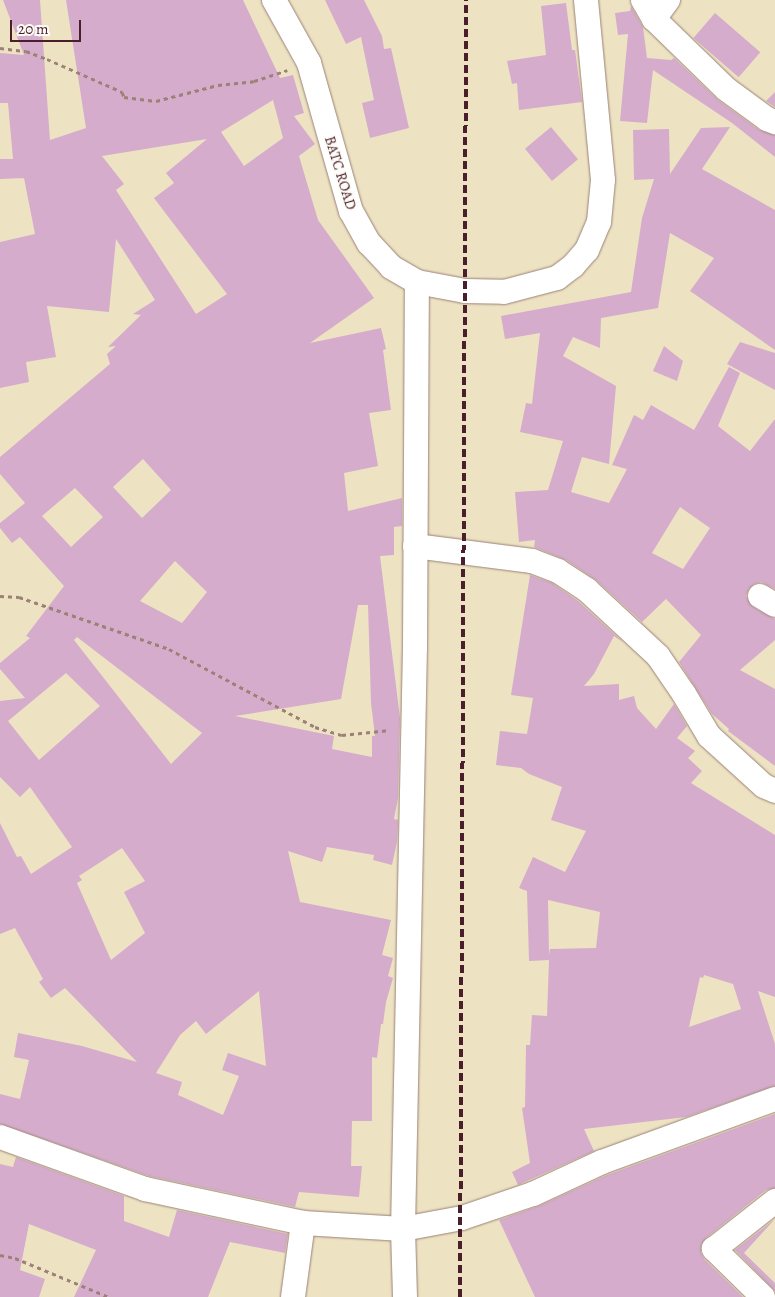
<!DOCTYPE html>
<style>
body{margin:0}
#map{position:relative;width:775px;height:1297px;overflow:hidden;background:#ede3c3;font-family:Alegreya,serif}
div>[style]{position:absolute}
.building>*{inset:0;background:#d5accb;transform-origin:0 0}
.path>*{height:3px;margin-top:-1.5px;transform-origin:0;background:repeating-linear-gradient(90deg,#9c8177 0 4px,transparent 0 8px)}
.roads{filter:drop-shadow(0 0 1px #9c8177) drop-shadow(0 0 1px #9c8177)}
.minor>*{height:24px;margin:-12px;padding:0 12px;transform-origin:12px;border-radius:12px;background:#fff}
.rail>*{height:4px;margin-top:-2px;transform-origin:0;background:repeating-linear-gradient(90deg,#4a1f2b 0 8px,transparent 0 12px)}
span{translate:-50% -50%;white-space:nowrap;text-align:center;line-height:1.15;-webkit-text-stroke:4px #fdfcf7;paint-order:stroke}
.street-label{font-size:15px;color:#4a1f2b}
.scale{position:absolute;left:10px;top:20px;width:71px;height:22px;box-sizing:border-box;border:2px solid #4a1f2b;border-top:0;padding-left:6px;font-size:15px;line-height:18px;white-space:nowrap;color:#4a1f2b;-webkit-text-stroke:4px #fdfcf7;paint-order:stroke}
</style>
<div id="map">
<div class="building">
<i style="clip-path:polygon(evenodd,3px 0,40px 0,50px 140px,86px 128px,66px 0,243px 0,280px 78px,293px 75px,304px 113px,294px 116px,315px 144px,299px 156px,318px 220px,374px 298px,310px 343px,381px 328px,386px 349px,383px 350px,391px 410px,369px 413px,378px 466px,344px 473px,348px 511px,402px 498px,402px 526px,394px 527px,394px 555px,380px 556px,400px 718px,398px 798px,394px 819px,398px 820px,397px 842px,392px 865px,373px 860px,374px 855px,327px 847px,322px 862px,288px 851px,300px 902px,391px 920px,382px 955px,393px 958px,388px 976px,393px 978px,386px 1002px,383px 1024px,381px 1024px,377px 1058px,372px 1057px,372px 1121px,352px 1121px,351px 1166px,362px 1166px,359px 1197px,299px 1192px,295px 1207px,149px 1176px,0 1124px,0 1094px,20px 1099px,29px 1060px,14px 1057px,18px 1033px,82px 1046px,137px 1062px,65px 988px,51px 998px,39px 982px,43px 979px,15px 928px,0 934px,0 823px,17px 857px,21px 856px,31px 874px,72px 847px,30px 787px,20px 797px,0 777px,0 701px,25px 698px,0 669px,0 663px,30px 638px,26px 636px,64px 586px,20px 537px,12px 543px,0 528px,0 523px,25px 503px,0 474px,0 457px,110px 364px,107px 354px,116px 346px,108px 347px,141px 315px,133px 314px,155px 300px,116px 239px,109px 312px,47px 306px,56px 357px,26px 362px,29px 382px,0 388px,0 242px,35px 234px,24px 178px,0 179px,0 159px,13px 159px,8px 103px,0 103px,0 53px,24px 55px,3px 0,273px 100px,283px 138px,244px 166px,221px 132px,273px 100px,3px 0,207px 139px,166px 173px,174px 183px,154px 198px,227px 294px,196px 314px,116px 190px,124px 184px,102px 156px,207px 139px,3px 0,143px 459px,171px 490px,142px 518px,113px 487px,143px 459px,3px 0,75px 488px,103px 517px,71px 547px,42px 516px,75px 488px,3px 0,175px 561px,207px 592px,182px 623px,140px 601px,175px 561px,3px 0,358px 605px,368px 605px,371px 703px,375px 736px,372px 736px,372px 757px,332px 749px,334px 736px,235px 716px,341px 699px,358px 605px,3px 0,77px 637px,202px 733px,171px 764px,74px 640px,77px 637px,3px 0,66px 673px,100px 706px,39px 760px,8px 721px,66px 673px,3px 0,122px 848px,145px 881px,124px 892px,145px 933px,111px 960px,77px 883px,82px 880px,79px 876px,122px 848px,3px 0,259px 991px,266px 1066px,228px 1053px,222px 1070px,239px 1076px,223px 1115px,178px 1095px,182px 1082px,156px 1073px,180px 1035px,196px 1021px,206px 1034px,259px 991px)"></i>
<i style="clip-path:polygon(325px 0,364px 0,382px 36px,384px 49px,391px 48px,409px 128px,370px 138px,362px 103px,374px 100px,361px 37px,346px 44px)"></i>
<i style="clip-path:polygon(566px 3px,572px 50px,575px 50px,582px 102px,519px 110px,517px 83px,512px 84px,507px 61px,546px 55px,541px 6px)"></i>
<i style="clip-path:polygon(631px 6px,643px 27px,647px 58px,671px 60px,674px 58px,718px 100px,759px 130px,775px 135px,775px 157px,732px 123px,653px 70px,647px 123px,620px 121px,628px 34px,618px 35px,615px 13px,630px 11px)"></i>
<i style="left:715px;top:13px;width:60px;height:33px;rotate:41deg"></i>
<i style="clip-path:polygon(775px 92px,775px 107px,766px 101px)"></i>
<i style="left:551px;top:127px;width:42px;height:34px;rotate:50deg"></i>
<i style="clip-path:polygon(evenodd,730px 127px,702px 169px,775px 210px,775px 350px,690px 291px,714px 258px,670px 233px,658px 308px,601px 318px,600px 348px,573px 337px,563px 356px,616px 386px,609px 464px,582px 457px,571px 492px,609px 503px,627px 469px,612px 465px,634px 415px,643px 420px,651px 405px,694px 430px,729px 367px,740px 373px,718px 426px,750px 451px,775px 419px,775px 589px,761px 582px,754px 584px,749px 589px,746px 596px,753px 607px,775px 619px,775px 640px,740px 670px,775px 689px,775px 766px,728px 731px,729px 729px,712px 714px,679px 662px,701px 635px,666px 599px,642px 622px,596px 580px,566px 560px,534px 547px,535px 540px,519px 542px,515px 492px,548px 490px,563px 441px,520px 432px,526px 403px,532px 404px,540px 333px,505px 339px,501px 316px,631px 292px,642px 218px,654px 179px,634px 180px,633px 130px,669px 129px,670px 174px,701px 128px,730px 127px,680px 507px,710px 528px,683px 569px,652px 553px,680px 507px)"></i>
<i style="clip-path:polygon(740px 342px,775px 353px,775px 390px,727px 364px)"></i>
<i style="clip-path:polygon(664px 346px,683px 361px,677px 381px,653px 371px)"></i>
<i style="clip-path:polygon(evenodd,530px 575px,552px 583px,578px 601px,623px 642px,614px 636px,594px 674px,584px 686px,619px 684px,619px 700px,634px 696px,637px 708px,656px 729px,674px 704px,687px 726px,677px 738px,695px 751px,688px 758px,702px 771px,691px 783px,775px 835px,775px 997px,758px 991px,775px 1044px,775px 1086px,686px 1117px,584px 1129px,594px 1151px,518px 1185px,512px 1172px,530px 1163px,522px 1108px,525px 1107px,526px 1045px,530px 1045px,532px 1015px,547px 1016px,549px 960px,529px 961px,527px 891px,519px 888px,533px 857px,565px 872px,586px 831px,551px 820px,562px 787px,529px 774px,521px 768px,496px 765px,500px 731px,527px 734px,533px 698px,511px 695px,530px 575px,548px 900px,600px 912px,596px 948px,550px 949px,549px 955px,548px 900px,530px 575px,704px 975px,733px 984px,741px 1009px,689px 1027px,700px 977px,703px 978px,704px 975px)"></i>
<i style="clip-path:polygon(775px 1114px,775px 1188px,766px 1190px,706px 1238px,701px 1245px,701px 1253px,704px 1259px,743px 1297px,535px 1297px,499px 1220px,539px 1206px,607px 1175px)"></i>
<i style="clip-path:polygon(16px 1157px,124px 1196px,124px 1221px,169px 1237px,177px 1210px,288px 1234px,285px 1253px,230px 1242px,208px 1297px,74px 1297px,96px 1250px,29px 1224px,20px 1270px,45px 1279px,39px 1297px,0 1297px,0 1164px,13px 1167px)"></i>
<i style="clip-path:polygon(774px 1220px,744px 1253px,775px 1283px,775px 1291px,735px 1250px)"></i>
</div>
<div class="path">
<i style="left:0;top:48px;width:26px;rotate:7deg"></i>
<i style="left:26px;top:51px;width:22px;rotate:21deg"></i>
<i style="left:47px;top:59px;width:82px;rotate:23.7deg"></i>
<i style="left:122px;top:92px;width:5px;rotate:68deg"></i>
<i style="left:124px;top:97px;width:32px;rotate:7deg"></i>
<i style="left:156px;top:101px;width:64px;rotate:-14.5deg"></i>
<i style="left:218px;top:85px;width:36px;rotate:-6deg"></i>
<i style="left:254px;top:81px;width:35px;rotate:-18deg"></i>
<i style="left:0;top:596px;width:19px;rotate:3deg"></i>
<i style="left:19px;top:597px;width:159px;rotate:19.1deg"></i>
<i style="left:169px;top:649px;width:166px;rotate:28.1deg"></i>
<i style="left:315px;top:727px;width:28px;rotate:17deg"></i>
<i style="left:342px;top:735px;width:48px;rotate:-5.9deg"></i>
<i style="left:0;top:1255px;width:15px;rotate:11deg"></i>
<i style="left:15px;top:1258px;width:102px;rotate:22.5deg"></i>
</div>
<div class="roads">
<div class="minor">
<i style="left:274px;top:0;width:72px;rotate:60.9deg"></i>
<i style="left:309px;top:63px;width:154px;rotate:74.2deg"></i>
<i style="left:351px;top:211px;width:37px;rotate:61deg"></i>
<i style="left:369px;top:243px;width:33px;rotate:47deg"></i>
<i style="left:391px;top:267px;width:30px;rotate:30deg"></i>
<i style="left:417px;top:282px;width:49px;rotate:10.6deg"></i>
<i style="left:465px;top:291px;width:39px;rotate:1deg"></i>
<i style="left:504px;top:292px;width:55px;rotate:-14.8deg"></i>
<i style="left:557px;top:278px;width:20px;rotate:-37deg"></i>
<i style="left:573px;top:266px;width:21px;rotate:-49deg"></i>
<i style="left:587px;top:250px;width:30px;rotate:-67deg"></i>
<i style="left:599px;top:222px;width:42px;rotate:-84.6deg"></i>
<i style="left:603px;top:180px;width:181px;rotate:-95.4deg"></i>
<i style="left:643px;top:0;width:22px;rotate:60deg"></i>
<i style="left:654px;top:19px;width:100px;rotate:44.2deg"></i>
<i style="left:726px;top:89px;width:51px;rotate:36.2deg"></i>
<i style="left:767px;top:119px;width:9px;rotate:21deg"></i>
<i style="left:654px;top:19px;width:24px;rotate:-54deg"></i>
<i style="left:415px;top:546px;width:118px;rotate:7.3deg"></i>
<i style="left:532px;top:561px;width:28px;rotate:21deg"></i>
<i style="left:558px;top:571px;width:35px;rotate:33deg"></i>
<i style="left:587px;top:590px;width:97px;rotate:42.9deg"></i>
<i style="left:658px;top:656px;width:46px;rotate:55.6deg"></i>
<i style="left:684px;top:694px;width:49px;rotate:59.2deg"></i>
<i style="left:709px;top:736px;width:74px;rotate:42.3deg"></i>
<i style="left:764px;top:786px;width:12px;rotate:24deg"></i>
<i style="left:760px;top:596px;width:17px;rotate:31deg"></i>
<i style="left:0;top:1137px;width:154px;rotate:19.7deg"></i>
<i style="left:145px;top:1189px;width:162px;rotate:12.1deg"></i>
<i style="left:303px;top:1223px;width:100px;rotate:3.4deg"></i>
<i style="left:403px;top:1229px;width:60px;rotate:-10.6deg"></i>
<i style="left:462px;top:1218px;width:75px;rotate:-18.7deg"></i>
<i style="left:533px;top:1194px;width:76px;rotate:-24.9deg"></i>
<i style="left:602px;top:1162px;width:184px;rotate:-20deg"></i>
<i style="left:293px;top:1297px;width:75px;rotate:-82.3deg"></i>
<i style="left:405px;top:1297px;width:68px;rotate:-91.7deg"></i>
<i style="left:403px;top:1229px;width:581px;rotate:-88.82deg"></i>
<i style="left:415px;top:648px;width:366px;rotate:-89.7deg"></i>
<i style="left:763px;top:1297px;width:69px;rotate:-135.6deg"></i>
<i style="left:714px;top:1249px;width:78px;rotate:-38.2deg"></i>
</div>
</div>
<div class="rail">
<i style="left:460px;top:1297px;width:1297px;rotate:-89.73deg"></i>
</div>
<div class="street-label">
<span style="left:340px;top:173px;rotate:73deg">BATC ROAD</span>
</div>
<div class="scale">20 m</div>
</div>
